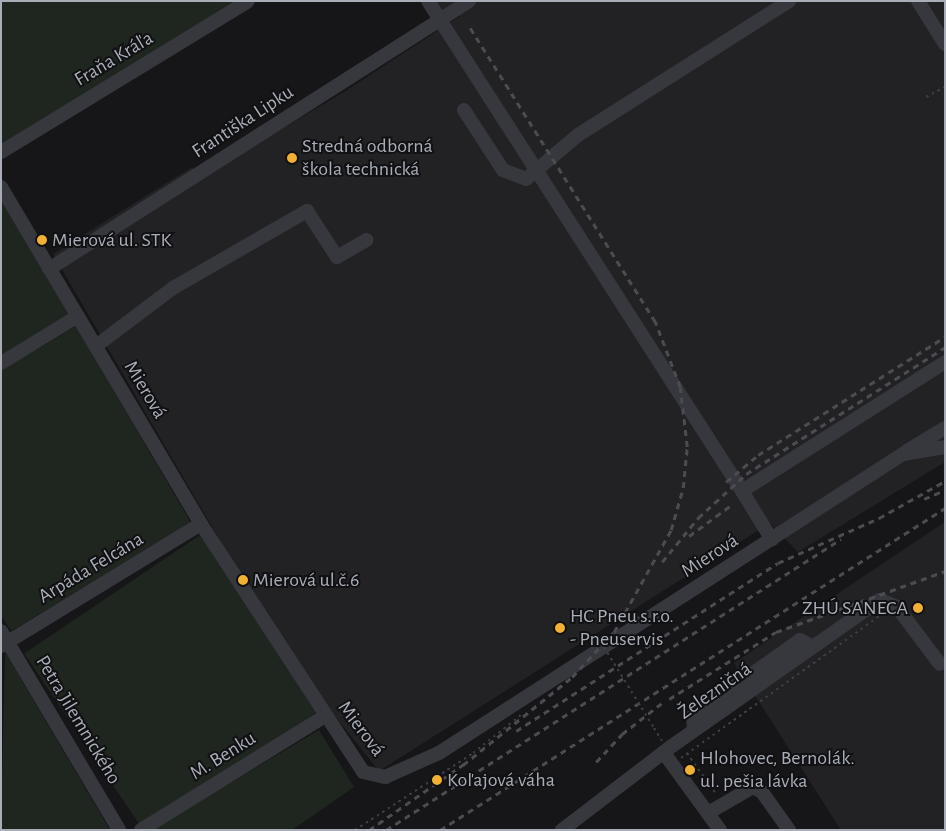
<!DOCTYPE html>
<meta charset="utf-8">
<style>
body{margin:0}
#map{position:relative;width:946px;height:831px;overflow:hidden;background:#161618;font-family:"Alegreya Sans",sans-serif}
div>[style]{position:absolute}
.built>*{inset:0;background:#222225}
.green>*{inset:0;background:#1e261f;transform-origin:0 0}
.path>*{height:2px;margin-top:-1px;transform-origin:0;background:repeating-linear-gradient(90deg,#3d3f44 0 2.5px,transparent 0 6.5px)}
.minor>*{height:14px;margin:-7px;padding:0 7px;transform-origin:7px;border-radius:7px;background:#37383d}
.rail>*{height:2.5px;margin-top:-1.25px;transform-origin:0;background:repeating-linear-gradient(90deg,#4a4c52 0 6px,transparent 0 11px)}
.path-bridge>*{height:2px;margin-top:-1px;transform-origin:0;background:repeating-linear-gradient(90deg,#3d3f44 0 2.5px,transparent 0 6.5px)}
.dots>*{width:14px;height:14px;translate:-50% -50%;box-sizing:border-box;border:2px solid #111113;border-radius:50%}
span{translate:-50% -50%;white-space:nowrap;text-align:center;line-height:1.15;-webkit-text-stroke:4px #111113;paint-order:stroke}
.street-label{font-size:20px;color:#a8adb8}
.poi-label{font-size:20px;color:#a8adb8}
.left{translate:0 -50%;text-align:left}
.right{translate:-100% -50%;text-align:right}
.frame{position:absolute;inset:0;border:2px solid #a8adb8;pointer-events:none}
</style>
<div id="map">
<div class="built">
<i style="clip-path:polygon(423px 1px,945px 1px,945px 462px,798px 552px,770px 523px,379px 771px,315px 691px,243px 580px,53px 254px,192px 167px,199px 178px,344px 92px,460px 16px,431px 14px)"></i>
<i style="clip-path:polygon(945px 522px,945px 830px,841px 830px,734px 663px)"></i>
</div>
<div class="green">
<i style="clip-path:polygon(1px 1px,236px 1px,1px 146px)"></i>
<i style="clip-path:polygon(1px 201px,69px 314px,1px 355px)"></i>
<i style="clip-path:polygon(76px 326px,191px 523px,11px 631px,1px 615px,1px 371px)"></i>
<i style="left:200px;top:535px;width:212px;height:212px;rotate:56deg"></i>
<i style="clip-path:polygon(5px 652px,110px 830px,1px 830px)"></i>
<i style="clip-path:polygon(319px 730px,354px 787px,292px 830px,151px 830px)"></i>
</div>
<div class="path">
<i style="left:926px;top:97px;width:21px;rotate:-28deg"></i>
<i style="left:654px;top:728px;width:15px;rotate:58deg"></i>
<i style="left:687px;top:753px;width:50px;rotate:54.7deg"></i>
<i style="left:681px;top:758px;width:247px;rotate:-35.6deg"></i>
<i style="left:355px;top:830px;width:141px;rotate:-33.1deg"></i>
<i style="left:473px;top:753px;width:61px;rotate:-38.4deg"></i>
</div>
<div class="minor">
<i style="left:469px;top:1px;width:35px;rotate:147deg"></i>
<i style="left:440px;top:20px;width:560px;rotate:57.33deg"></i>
<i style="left:742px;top:491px;width:241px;rotate:-32.4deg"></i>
<i style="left:918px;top:1px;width:51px;rotate:57.9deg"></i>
<i style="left:464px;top:110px;width:72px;rotate:57deg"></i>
<i style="left:503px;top:170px;width:25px;rotate:21deg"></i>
<i style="left:526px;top:179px;width:68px;rotate:-40.2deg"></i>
<i style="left:578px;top:135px;width:250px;rotate:-32.4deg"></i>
<i style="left:1px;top:152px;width:289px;rotate:-31.4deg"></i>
<i style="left:1px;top:187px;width:392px;rotate:59.3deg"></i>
<i style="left:201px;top:524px;width:296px;rotate:56.8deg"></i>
<i style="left:363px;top:772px;width:23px;rotate:13deg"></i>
<i style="left:385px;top:777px;width:59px;rotate:-24deg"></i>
<i style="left:439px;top:753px;width:552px;rotate:-32.8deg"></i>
<i style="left:903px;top:454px;width:43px;rotate:-9.5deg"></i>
<i style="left:49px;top:269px;width:464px;rotate:-32.5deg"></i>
<i style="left:440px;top:20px;width:22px;rotate:-122deg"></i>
<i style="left:96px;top:346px;width:96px;rotate:-37deg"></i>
<i style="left:173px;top:288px;width:155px;rotate:-29.9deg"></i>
<i style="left:307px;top:211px;width:55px;rotate:56.9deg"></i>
<i style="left:337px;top:257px;width:34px;rotate:-30deg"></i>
<i style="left:1px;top:363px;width:90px;rotate:-31.4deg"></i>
<i style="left:907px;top:451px;width:44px;rotate:-31.2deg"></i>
<i style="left:742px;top:491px;width:57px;rotate:58.5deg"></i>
<i style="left:1px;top:631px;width:231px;rotate:59.3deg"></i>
<i style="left:1px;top:646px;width:234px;rotate:-31.4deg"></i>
<i style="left:694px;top:730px;width:14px;rotate:-94deg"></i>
<i style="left:693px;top:716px;width:131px;rotate:-35.4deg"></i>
<i style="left:800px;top:640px;width:13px;rotate:27deg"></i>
<i style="left:664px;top:753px;width:95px;rotate:54deg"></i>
<i style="left:708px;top:813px;width:52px;rotate:-30deg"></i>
<i style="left:753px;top:787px;width:10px;rotate:29deg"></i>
<i style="left:762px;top:792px;width:47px;rotate:54.6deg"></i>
<i style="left:141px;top:830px;width:216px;rotate:-31.8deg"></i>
<i style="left:562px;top:830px;width:138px;rotate:-37.4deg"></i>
<i style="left:672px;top:746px;width:254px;rotate:-35.1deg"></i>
<i style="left:880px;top:600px;width:18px;rotate:22deg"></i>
<i style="left:897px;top:607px;width:71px;rotate:53deg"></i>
</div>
<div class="rail">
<i style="left:726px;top:482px;width:42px;rotate:-40.2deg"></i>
<i style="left:758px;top:455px;width:221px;rotate:-32.3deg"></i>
<i style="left:924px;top:499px;width:23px;rotate:-23deg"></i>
<i style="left:689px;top:536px;width:51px;rotate:-36.2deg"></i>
<i style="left:662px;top:562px;width:57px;rotate:-50.7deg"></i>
<i style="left:698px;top:518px;width:65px;rotate:-42.5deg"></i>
<i style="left:746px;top:474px;width:236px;rotate:-32.5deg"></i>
<i style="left:669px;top:699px;width:126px;rotate:-32.1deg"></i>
<i style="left:776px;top:632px;width:180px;rotate:-19.8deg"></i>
<i style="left:516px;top:731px;width:311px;rotate:-32.7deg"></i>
<i style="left:778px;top:563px;width:111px;rotate:-24deg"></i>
<i style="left:879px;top:518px;width:76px;rotate:-29.3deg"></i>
<i style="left:596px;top:762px;width:38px;rotate:-47deg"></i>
<i style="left:622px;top:734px;width:51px;rotate:-37.8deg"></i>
<i style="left:463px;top:765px;width:140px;rotate:-38.9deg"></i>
<i style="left:572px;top:677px;width:62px;rotate:-47deg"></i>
<i style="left:614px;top:632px;width:117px;rotate:-60.8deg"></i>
<i style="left:671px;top:530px;width:44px;rotate:-74.1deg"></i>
<i style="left:683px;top:488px;width:41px;rotate:-84.4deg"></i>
<i style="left:687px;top:447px;width:60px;rotate:-96.7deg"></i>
<i style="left:680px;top:387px;width:70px;rotate:-111deg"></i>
<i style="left:655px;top:322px;width:352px;rotate:-122.2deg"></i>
<i style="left:369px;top:830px;width:119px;rotate:-34.8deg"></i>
<i style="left:386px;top:830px;width:540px;rotate:-32.6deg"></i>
<i style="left:440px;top:830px;width:599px;rotate:-32.52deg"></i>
</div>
<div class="path-bridge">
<i style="left:597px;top:636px;width:108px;rotate:58.2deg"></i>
</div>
<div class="dots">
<i style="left:292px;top:158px;background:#f2b134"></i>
<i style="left:42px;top:240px;background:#f2b134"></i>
<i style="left:243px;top:580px;background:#f2b134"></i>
<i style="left:918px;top:608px;background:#f2b134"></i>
<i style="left:560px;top:628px;background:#f2b134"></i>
<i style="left:690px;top:770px;background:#f2b134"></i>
<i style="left:437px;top:780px;background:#f2b134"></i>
</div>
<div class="street-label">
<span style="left:114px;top:59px;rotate:-31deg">Fraňa Kráľa</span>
<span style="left:243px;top:122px;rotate:-33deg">Františka Lipku</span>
<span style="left:145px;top:390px;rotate:59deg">Mierová</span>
<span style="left:710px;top:556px;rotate:-33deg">Mierová</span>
<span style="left:91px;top:568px;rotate:-31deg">Arpáda Felcána</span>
<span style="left:715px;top:691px;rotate:-35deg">Železničná</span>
<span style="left:78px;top:720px;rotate:59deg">Petra Jilemnického</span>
<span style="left:361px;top:729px;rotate:53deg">Mierová</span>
<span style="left:223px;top:756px;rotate:-32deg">M. Benku</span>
</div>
<div class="poi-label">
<span class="left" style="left:302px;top:158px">Stredná odborná<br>škola technická</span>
<span class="left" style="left:52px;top:240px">Mierová ul. STK</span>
<span class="left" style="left:253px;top:580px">Mierová ul.č.6</span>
<span class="right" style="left:908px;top:608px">ZHÚ SANECA</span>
<span class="left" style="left:570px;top:628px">HC Pneu s.r.o.<br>- Pneuservis</span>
<span class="left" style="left:700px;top:770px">Hlohovec, Bernolák.<br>ul. pešia lávka</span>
<span class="left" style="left:447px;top:780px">Koľajová váha</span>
</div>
<div class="frame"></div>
</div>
